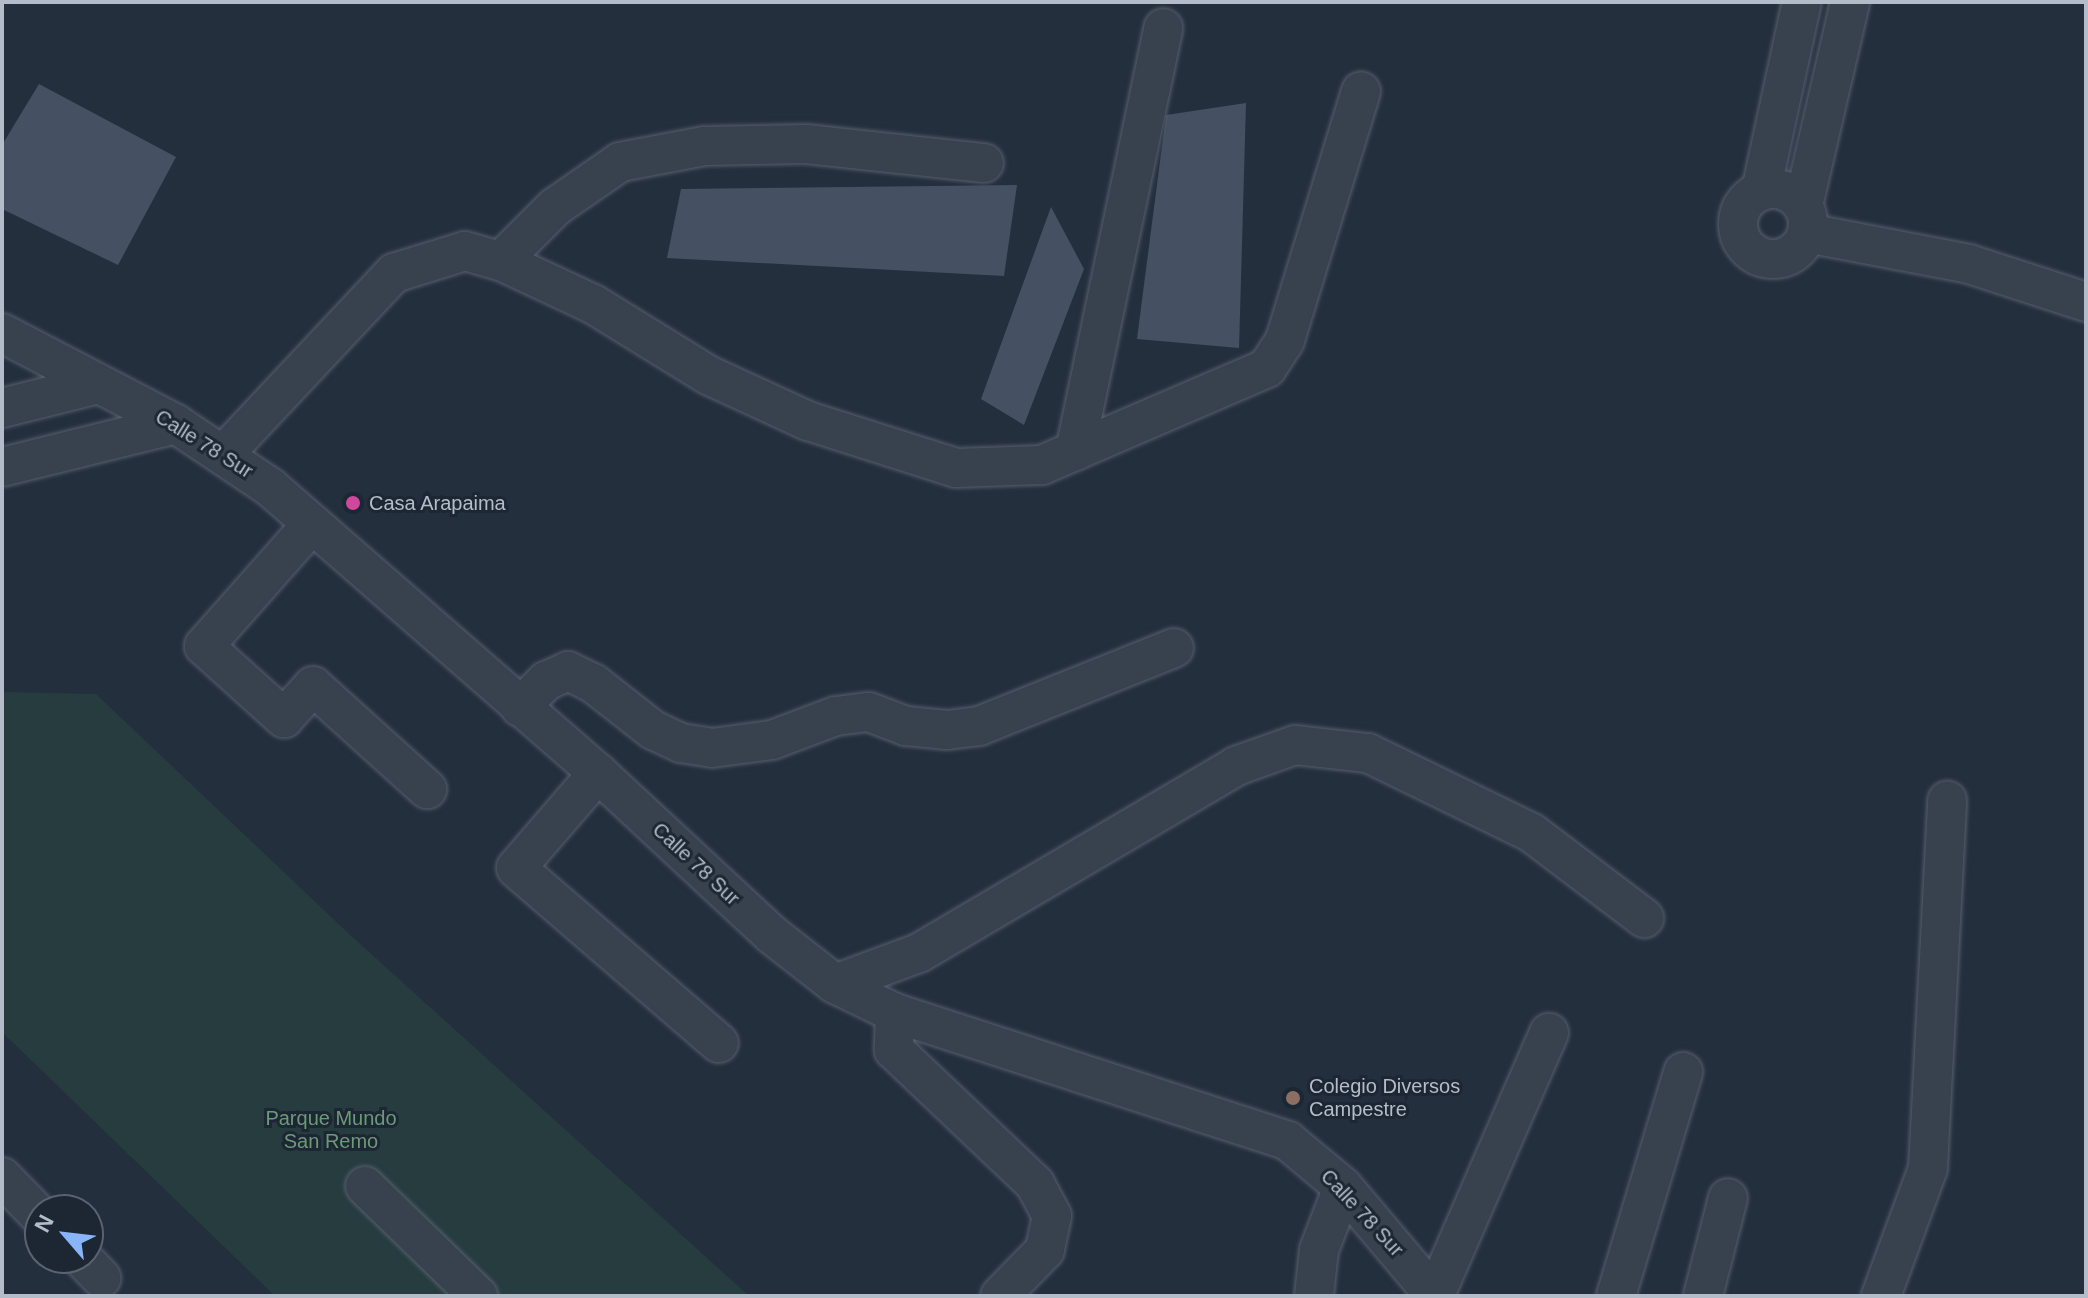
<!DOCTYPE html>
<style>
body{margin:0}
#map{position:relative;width:2088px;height:1298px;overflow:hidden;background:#242f3e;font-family:Arial,sans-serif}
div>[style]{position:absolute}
.green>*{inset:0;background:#263c3f}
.building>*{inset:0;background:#455162}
.roads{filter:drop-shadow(0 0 2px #565f6c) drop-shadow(0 0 2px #565f6c)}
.minor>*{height:38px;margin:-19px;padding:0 19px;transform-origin:19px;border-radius:19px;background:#38414e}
.minor>.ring{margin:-19px;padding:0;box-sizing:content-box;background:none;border:38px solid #38414e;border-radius:50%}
.dots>*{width:22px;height:22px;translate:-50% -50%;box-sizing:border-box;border:4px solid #1d2633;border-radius:50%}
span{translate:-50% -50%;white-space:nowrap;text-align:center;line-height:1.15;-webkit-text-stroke:6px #1d2633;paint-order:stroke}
.street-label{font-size:20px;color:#b4bcc9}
.poi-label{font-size:20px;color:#b4bcc9}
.left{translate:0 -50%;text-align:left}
.park-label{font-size:20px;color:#6b9a76}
.frame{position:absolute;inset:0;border:4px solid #b4bcc9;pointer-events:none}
.north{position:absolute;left:24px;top:1194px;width:80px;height:80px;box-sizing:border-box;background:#1d2633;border:2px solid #59626f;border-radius:50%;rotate:298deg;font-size:22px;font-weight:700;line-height:32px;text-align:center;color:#b4bcc9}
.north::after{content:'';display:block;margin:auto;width:28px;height:36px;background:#8ab4f8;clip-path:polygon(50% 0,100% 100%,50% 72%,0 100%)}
</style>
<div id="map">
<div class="green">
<i style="clip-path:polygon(2px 692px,96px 694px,347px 932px,749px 1296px,275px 1296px,2px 1032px)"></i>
</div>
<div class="building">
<i style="clip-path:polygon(39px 84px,176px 157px,118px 265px,2px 209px,2px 145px)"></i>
<i style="clip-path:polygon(1246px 103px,1239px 348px,1137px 339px,1166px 115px)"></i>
<i style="clip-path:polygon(1017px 185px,1004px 276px,667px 258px,681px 189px)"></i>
<i style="clip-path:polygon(1051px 207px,1084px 269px,1024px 425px,981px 399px)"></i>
</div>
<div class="roads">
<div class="minor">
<i class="ring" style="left:1738px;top:189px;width:32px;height:32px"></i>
<i style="left:1761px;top:191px;width:193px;rotate:-77.8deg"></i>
<i style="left:1803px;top:206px;width:209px;rotate:-77deg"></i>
<i style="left:1807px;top:233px;width:165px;rotate:10.8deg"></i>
<i style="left:1969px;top:264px;width:123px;rotate:18deg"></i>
<i style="left:501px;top:261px;width:76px;rotate:-45deg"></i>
<i style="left:555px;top:207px;width:79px;rotate:-34.7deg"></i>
<i style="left:620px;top:162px;width:86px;rotate:-10.7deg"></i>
<i style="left:705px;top:146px;width:101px;rotate:-1.1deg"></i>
<i style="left:806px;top:144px;width:179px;rotate:6.1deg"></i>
<i style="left:2px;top:333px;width:196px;rotate:27.6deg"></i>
<i style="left:176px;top:424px;width:113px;rotate:33.8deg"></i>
<i style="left:270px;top:487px;width:435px;rotate:41.1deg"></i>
<i style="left:598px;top:773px;width:236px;rotate:42.9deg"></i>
<i style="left:771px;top:934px;width:81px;rotate:38deg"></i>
<i style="left:835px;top:984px;width:67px;rotate:25.8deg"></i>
<i style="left:895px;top:1013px;width:413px;rotate:18deg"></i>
<i style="left:1288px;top:1141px;width:72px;rotate:39.9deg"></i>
<i style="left:1343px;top:1187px;width:143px;rotate:49.8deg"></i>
<i style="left:2px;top:408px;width:99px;rotate:-14deg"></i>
<i style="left:1075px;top:451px;width:432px;rotate:-78.2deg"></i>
<i style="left:224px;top:454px;width:248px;rotate:-46.8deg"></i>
<i style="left:394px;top:273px;width:74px;rotate:-17.2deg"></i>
<i style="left:465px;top:251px;width:37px;rotate:16deg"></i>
<i style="left:501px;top:261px;width:102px;rotate:25.1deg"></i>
<i style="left:593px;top:304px;width:135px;rotate:31.7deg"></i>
<i style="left:708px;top:375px;width:110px;rotate:24.7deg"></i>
<i style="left:808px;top:421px;width:155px;rotate:17.6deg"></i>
<i style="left:956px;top:468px;width:86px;rotate:-2deg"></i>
<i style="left:1042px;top:465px;width:245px;rotate:-23.3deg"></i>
<i style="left:1267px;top:368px;width:33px;rotate:-57deg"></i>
<i style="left:1285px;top:340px;width:260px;rotate:-73deg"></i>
<i style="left:2px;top:467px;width:179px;rotate:-13.9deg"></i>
<i style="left:312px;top:524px;width:163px;rotate:131.5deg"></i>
<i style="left:204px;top:646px;width:108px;rotate:42deg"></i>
<i style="left:284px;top:718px;width:43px;rotate:-47.8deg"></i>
<i style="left:313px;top:686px;width:154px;rotate:42.1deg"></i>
<i style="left:520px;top:707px;width:37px;rotate:-45deg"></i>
<i style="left:546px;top:681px;width:24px;rotate:-24deg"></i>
<i style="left:568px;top:671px;width:28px;rotate:26deg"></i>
<i style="left:593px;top:683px;width:76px;rotate:38.1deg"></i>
<i style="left:653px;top:730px;width:31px;rotate:25deg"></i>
<i style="left:681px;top:743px;width:31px;rotate:9deg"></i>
<i style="left:712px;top:748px;width:61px;rotate:-7.6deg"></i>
<i style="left:772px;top:740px;width:68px;rotate:-20.6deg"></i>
<i style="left:836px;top:716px;width:33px;rotate:-7deg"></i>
<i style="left:869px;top:712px;width:40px;rotate:21deg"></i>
<i style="left:906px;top:726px;width:41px;rotate:5.6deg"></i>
<i style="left:947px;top:730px;width:32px;rotate:-7deg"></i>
<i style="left:979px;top:726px;width:210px;rotate:-21.8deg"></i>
<i style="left:598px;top:773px;width:125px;rotate:130.8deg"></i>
<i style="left:516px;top:868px;width:268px;rotate:40.8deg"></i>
<i style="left:835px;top:984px;width:90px;rotate:-20.3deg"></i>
<i style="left:919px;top:953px;width:368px;rotate:-30.5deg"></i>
<i style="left:1236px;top:766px;width:63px;rotate:-19.6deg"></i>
<i style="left:1295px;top:745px;width:73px;rotate:6.3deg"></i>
<i style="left:1368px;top:753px;width:182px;rotate:26deg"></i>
<i style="left:1532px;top:833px;width:141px;rotate:37.2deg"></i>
<i style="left:895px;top:1013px;width:37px;rotate:92deg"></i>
<i style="left:894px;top:1050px;width:195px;rotate:43.5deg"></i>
<i style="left:1035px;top:1184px;width:36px;rotate:62deg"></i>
<i style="left:1052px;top:1216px;width:35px;rotate:102deg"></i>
<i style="left:1045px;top:1250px;width:64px;rotate:134.4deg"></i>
<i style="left:2px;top:1177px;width:54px;rotate:45.7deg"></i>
<i style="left:365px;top:1186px;width:158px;rotate:44.2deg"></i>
<i style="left:82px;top:1258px;width:28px;rotate:46deg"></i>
<i style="left:1435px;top:1295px;width:286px;rotate:-66.5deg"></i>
<i style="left:1314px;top:1296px;width:46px;rotate:-83.8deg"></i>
<i style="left:1319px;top:1250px;width:67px;rotate:-69.1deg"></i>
<i style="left:1616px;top:1296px;width:234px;rotate:-73.3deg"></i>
<i style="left:1703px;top:1296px;width:101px;rotate:-75.7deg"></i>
<i style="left:1881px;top:1296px;width:136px;rotate:-69.8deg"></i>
<i style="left:1928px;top:1168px;width:368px;rotate:-87deg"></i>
</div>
</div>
<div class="dots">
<i style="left:353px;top:503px;background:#d1479c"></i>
<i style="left:1293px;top:1098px;background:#8d6e63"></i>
</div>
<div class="street-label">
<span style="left:204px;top:444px;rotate:32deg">Calle 78 Sur</span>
<span style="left:696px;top:864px;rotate:43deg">Calle 78 Sur</span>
<span style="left:1362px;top:1213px;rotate:47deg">Calle 78 Sur</span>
</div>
<div class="poi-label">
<span class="left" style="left:369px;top:503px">Casa Arapaima</span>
<span class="left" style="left:1309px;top:1098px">Colegio Diversos<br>Campestre</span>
</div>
<div class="park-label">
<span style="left:331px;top:1130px">Parque Mundo<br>San Remo</span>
</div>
<div class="frame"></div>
<div class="north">N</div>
</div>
